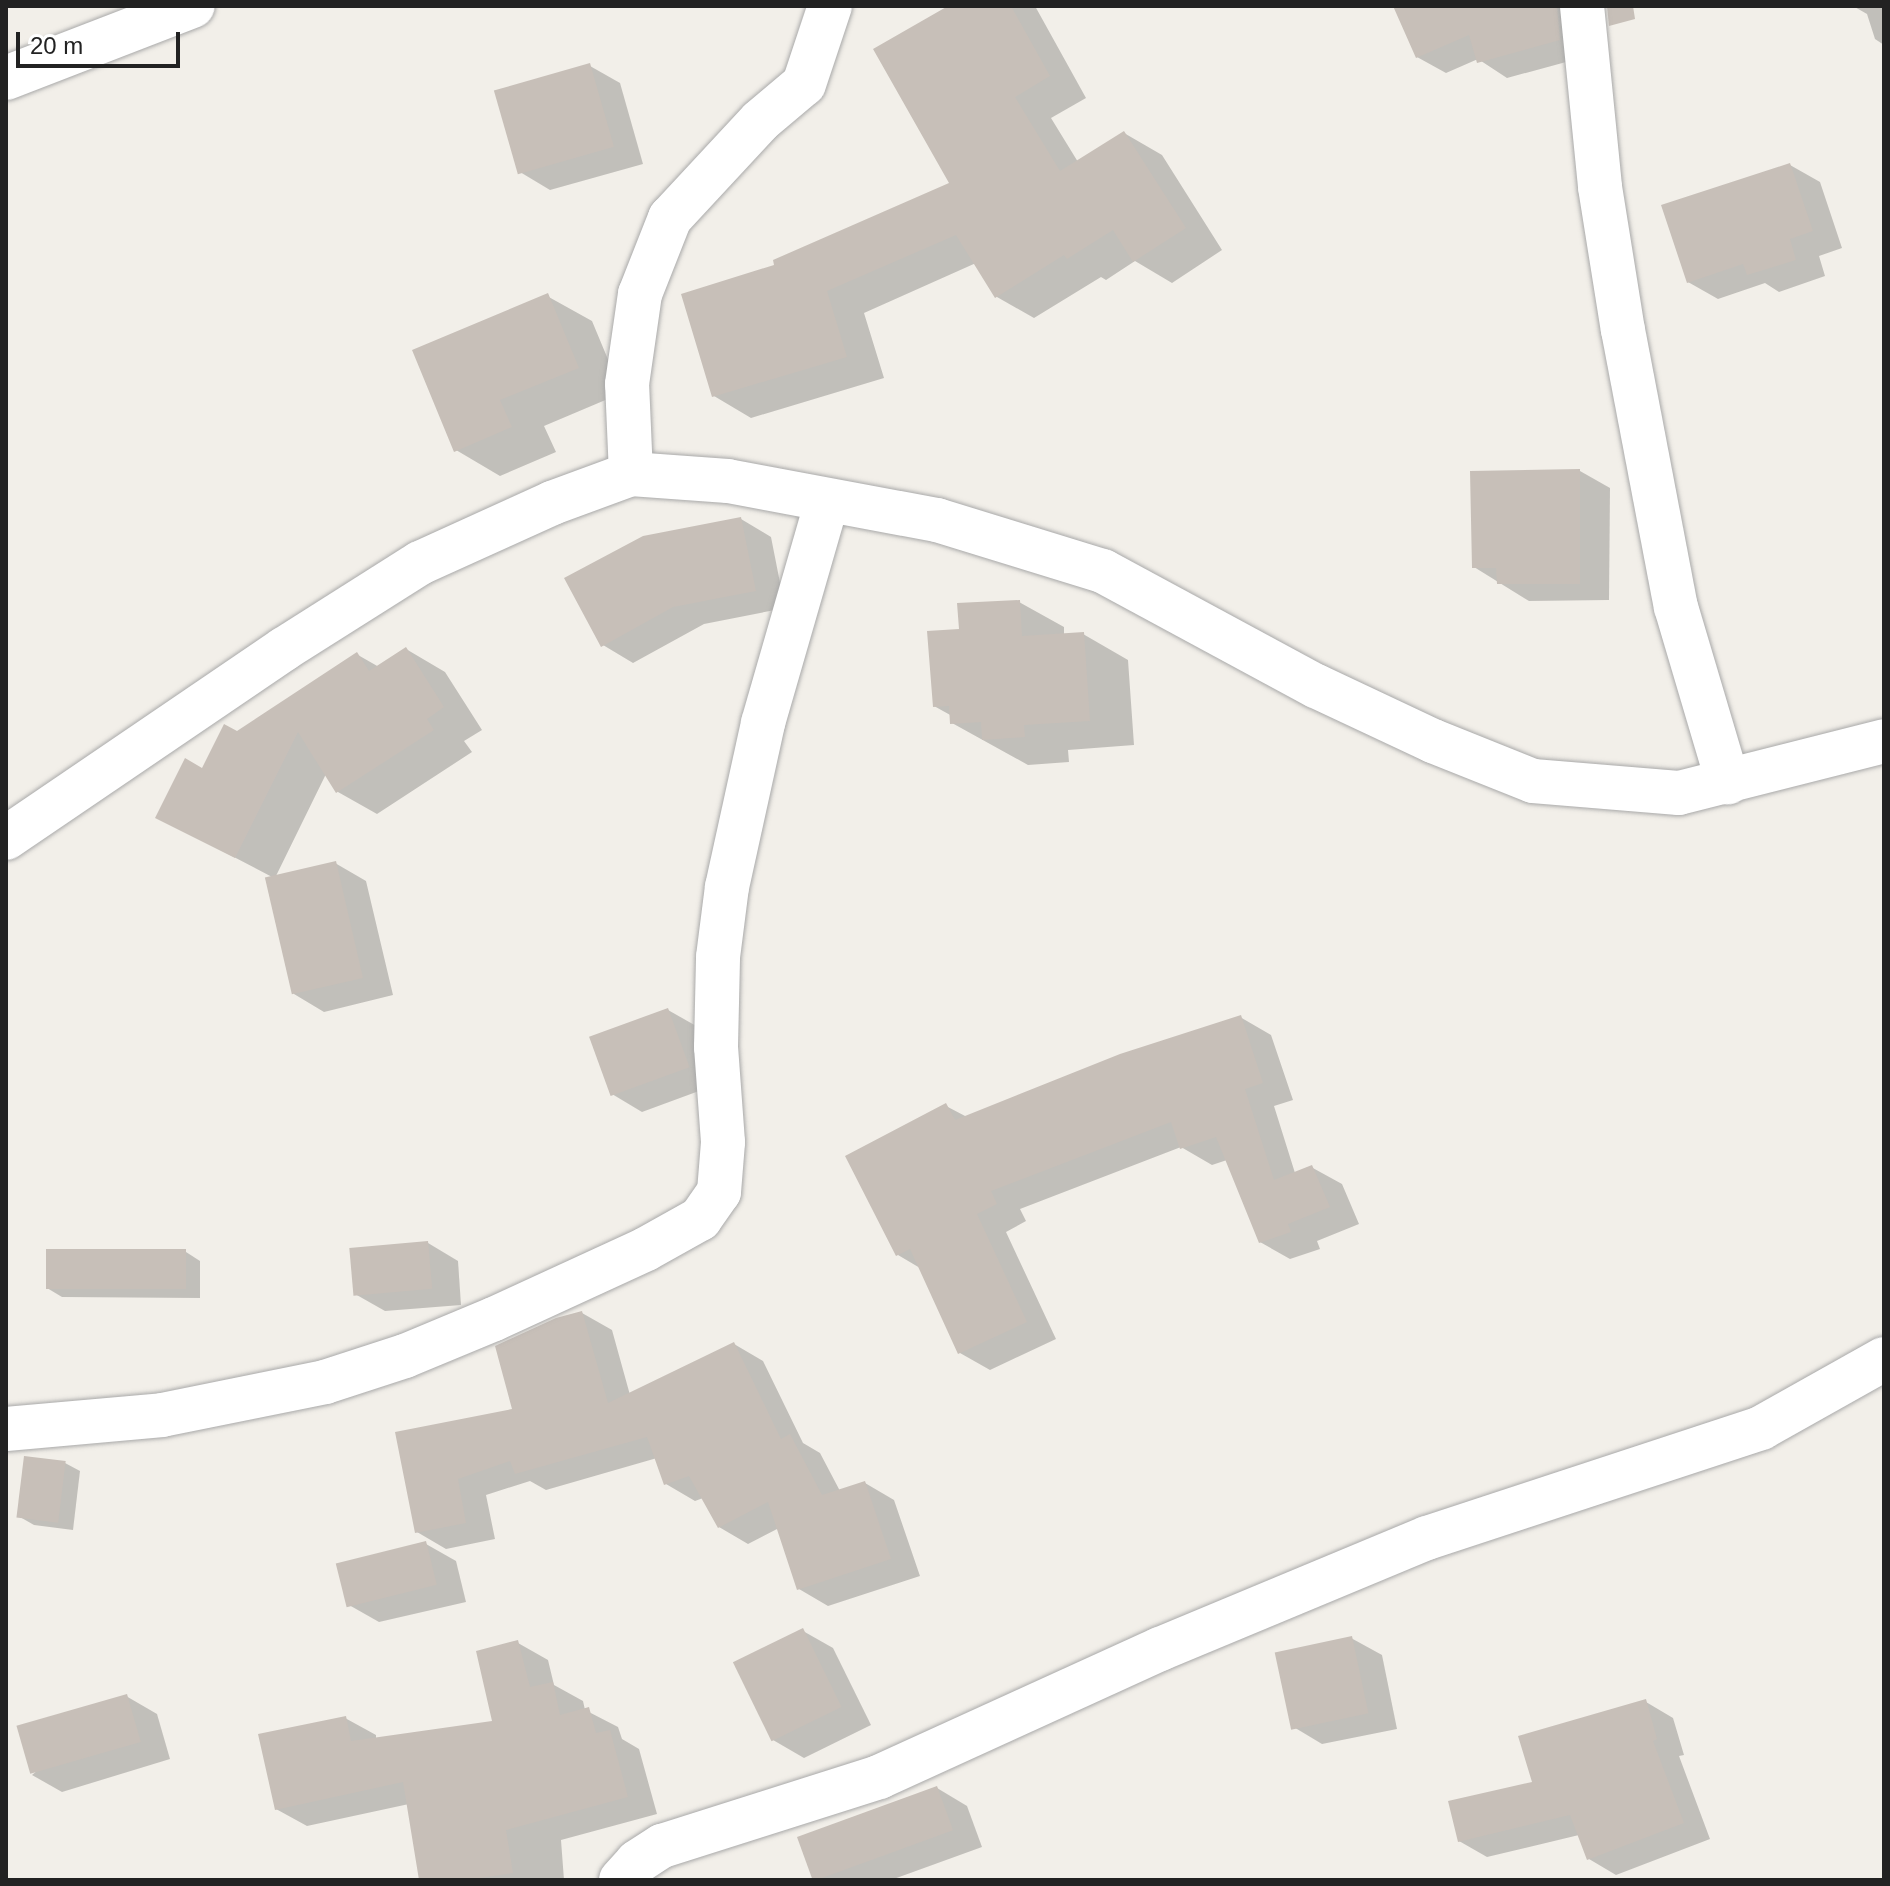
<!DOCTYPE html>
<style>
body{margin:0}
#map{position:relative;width:1890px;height:1886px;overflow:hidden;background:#f2efe9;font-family:Helvetica,sans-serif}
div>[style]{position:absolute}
.shadow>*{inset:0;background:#0003}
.building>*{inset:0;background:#c7bfb8;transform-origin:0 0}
.roads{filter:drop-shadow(0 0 2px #a9a9a9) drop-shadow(0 0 2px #a9a9a9)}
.street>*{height:44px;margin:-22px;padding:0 22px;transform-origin:22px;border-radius:22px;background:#fff}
span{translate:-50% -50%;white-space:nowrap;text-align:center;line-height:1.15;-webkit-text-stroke:8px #fff;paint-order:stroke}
.frame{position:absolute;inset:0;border:8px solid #222;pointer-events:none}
.scale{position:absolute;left:16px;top:32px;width:164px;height:36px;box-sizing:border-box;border:4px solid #222;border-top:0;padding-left:10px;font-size:24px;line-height:28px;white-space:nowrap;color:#222;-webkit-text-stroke:6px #fff;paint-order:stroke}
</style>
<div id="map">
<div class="shadow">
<i style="clip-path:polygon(952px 6px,1035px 6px,1086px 98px,1051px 118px,1078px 162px,1124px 133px,1162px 155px,1222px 250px,1172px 283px,1135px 261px,1106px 280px,1101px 277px,1034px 318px,997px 297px,976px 263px,864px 313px,884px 378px,751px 418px,714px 396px,777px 266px,952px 184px)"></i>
<i style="clip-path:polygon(1395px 6px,1588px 6px,1588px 56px,1507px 78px,1478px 59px,1446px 73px,1417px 57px)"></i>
<i style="clip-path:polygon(1853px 6px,1884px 6px,1884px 45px,1875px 39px,1867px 14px)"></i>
<i style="clip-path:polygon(590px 66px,620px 83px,643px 164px,550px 190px,520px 172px)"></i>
<i style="clip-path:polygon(1790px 165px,1820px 182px,1842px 248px,1819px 256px,1825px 276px,1779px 292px,1765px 283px,1718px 299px,1688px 282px)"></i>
<i style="clip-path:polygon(547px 296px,592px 321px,622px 393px,544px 426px,556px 452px,500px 476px,456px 450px)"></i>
<i style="clip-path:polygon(1580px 471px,1610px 488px,1609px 600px,1529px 601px,1474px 567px)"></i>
<i style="clip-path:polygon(741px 519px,771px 537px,785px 608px,704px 624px,633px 663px,603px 645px)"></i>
<i style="clip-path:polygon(1019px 602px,1064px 627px,1064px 635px,1083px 634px,1128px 660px,1134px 745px,1068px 750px,1069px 762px,1028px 765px,952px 723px,952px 716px,934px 706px,962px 631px)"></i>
<i style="clip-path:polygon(406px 649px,445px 672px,482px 730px,464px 741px,472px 752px,377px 814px,338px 792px,326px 774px,275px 878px,335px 863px,366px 881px,393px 995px,324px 1012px,294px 994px,274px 878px,157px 817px,237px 733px,358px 655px,379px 667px)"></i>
<i style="clip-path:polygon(668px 1010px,698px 1027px,718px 1084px,642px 1112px,612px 1094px)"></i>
<i style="clip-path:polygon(1240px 1017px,1271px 1035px,1293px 1100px,1274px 1106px,1295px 1173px,1311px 1167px,1342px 1184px,1359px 1224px,1317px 1241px,1320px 1249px,1290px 1259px,1260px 1242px,1227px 1160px,1212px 1165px,1181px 1147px,1020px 1209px,1026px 1221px,1006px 1232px,1056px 1339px,990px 1370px,960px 1353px,920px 1268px,898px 1255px,946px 1106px,967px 1117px)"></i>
<i style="clip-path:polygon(428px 1243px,458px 1261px,461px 1305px,385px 1311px,355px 1294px)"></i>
<i style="clip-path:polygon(186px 1252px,200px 1261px,200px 1298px,62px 1297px,47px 1288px)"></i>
<i style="clip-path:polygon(582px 1313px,612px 1330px,630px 1395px,734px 1344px,763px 1361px,803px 1443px,820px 1453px,840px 1491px,865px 1483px,894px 1500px,920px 1576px,828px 1606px,799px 1589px,779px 1528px,748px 1544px,719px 1527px,703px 1498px,695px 1501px,666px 1484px,657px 1458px,546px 1490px,530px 1481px,486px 1495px,495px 1539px,446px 1549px,417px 1532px,397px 1433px,514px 1410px)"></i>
<i style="clip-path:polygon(65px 1463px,80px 1471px,73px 1530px,34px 1525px,20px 1517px)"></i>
<i style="clip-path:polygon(426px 1544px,456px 1561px,466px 1602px,379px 1622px,349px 1605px)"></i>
<i style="clip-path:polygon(803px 1631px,833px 1648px,871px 1725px,804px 1758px,773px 1740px)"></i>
<i style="clip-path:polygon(1351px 1638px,1382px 1655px,1397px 1729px,1322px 1744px,1292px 1726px)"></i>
<i style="clip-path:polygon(518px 1643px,548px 1660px,554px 1685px,583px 1701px,585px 1710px,618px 1727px,622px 1739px,639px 1749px,657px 1814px,561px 1840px,564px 1880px,421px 1880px,409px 1804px,307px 1826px,276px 1809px,345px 1718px,376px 1735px,376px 1740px,495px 1723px)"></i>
<i style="clip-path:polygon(126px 1696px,157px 1714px,170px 1759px,62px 1792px,32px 1775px)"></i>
<i style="clip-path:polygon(1646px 1702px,1673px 1718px,1684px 1755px,1679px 1756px,1710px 1839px,1616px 1875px,1589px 1859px,1579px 1835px,1487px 1857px,1459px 1841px)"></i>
<i style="clip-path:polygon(937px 1788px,967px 1806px,982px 1847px,891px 1880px,815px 1879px)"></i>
</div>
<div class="building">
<i style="clip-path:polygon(948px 6px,1011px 6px,1050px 76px,1015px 97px,1060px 171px,1124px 131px,1186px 228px,1133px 262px,1113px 230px,1067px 259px,1064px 255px,995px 298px,956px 235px,827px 291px,847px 357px,712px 397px,681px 294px,774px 265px,773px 260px,949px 183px,873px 49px)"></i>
<i style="clip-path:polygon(1393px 6px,1557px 6px,1560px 40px,1477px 63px,1469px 35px,1416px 58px)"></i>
<i style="clip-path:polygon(1607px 6px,1633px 6px,1635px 19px,1609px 26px)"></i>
<i style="left:590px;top:63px;width:87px;height:100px;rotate:74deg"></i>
<i style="clip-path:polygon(1790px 163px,1813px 231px,1790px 239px,1796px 260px,1747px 275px,1743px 264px,1687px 283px,1661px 205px)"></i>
<i style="clip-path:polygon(548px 293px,579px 368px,500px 400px,512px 427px,454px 452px,412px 350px)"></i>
<i style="clip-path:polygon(1580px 469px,1580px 584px,1497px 584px,1496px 568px,1472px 568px,1470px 471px)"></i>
<i style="clip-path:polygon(741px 517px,756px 591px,673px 607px,601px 647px,564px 578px,643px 536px)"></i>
<i style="clip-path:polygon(1020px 600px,1022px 636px,1084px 632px,1090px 721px,1024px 725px,1025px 737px,982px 740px,981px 722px,950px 724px,949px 706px,933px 707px,927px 631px,959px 629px,957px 603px)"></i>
<i style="clip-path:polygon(406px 647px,444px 707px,427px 719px,434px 730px,336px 793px,298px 732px,235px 858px,155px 818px,185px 758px,202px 768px,224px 724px,237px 731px,357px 652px,369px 671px)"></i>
<i style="left:336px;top:861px;width:120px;height:73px;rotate:77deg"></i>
<i style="left:668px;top:1008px;width:63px;height:84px;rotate:70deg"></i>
<i style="clip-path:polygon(1241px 1015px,1263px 1083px,1245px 1089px,1274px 1180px,1312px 1165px,1330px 1207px,1288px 1224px,1291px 1232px,1259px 1243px,1216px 1137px,1180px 1149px,1171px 1122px,991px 1191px,997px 1204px,977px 1214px,1027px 1322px,958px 1354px,910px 1249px,896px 1256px,845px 1156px,946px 1103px,955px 1120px,1120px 1054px)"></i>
<i style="left:428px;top:1241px;width:48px;height:79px;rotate:85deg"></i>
<i style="left:46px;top:1249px;width:140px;height:40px"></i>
<i style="clip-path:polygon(582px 1311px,608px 1403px,734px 1342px,781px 1439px,790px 1434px,822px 1495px,865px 1481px,891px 1559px,797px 1590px,768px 1502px,718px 1528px,689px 1476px,664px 1485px,647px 1437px,515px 1474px,510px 1461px,458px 1479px,466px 1523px,415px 1533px,395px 1432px,512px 1409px,495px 1346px,556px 1318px)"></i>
<i style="left:24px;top:1456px;width:42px;height:62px;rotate:7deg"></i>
<i style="left:426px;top:1541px;width:45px;height:93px;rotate:76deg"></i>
<i style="left:803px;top:1628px;width:88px;height:78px;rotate:64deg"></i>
<i style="left:1352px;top:1636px;width:79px;height:79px;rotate:78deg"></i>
<i style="clip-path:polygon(518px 1640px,530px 1687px,553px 1682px,560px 1715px,589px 1707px,596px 1733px,610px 1730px,628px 1797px,506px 1830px,513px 1873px,467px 1880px,419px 1880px,403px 1782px,275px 1810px,258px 1734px,346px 1716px,351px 1741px,492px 1721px,476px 1651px)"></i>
<i style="left:127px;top:1694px;width:50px;height:115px;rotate:74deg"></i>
<i style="clip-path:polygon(1646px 1699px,1657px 1739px,1653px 1741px,1684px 1823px,1587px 1860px,1570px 1815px,1458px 1842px,1448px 1801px,1532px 1782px,1518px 1736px)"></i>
<i style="left:937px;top:1786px;width:47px;height:149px;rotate:70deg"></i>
</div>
<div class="roads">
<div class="street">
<i style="left:1582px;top:6px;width:182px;rotate:84.3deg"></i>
<i style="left:1600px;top:187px;width:145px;rotate:80.9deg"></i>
<i style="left:1623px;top:330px;width:282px;rotate:79.2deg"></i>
<i style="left:1676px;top:607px;width:183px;rotate:73.5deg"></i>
<i style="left:6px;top:78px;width:200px;rotate:-21.1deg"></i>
<i style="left:631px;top:474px;width:90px;rotate:-92.5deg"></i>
<i style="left:627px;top:384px;width:91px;rotate:-81.8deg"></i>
<i style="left:640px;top:294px;width:82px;rotate:-68.5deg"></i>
<i style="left:670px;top:218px;width:132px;rotate:-47.1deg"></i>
<i style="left:760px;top:121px;width:57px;rotate:-40.1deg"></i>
<i style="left:804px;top:84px;width:82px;rotate:-71.6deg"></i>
<i style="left:6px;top:838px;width:336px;rotate:-34.2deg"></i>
<i style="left:284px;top:649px;width:161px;rotate:-32.3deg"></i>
<i style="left:420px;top:563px;width:145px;rotate:-24.4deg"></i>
<i style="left:552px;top:503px;width:84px;rotate:-20.2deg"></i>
<i style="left:631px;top:474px;width:97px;rotate:4.1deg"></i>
<i style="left:728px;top:481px;width:213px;rotate:10.6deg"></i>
<i style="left:937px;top:520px;width:174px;rotate:17.1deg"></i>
<i style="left:1103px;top:571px;width:242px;rotate:28.4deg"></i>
<i style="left:1316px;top:686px;width:129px;rotate:25.2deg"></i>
<i style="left:1433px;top:741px;width:108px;rotate:21.8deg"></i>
<i style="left:1533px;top:781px;width:146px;rotate:4.7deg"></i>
<i style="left:1679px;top:793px;width:211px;rotate:-14.2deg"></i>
<i style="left:6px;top:1429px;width:157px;rotate:-5.1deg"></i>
<i style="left:162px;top:1415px;width:166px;rotate:-11.4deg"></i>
<i style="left:325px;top:1382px;width:84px;rotate:-18deg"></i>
<i style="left:405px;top:1356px;width:96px;rotate:-22.6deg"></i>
<i style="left:494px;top:1319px;width:167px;rotate:-24.7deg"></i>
<i style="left:646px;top:1249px;width:62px;rotate:-29.1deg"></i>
<i style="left:700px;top:1219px;width:33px;rotate:-55deg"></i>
<i style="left:719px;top:1192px;width:50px;rotate:-85.4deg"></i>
<i style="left:723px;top:1142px;width:95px;rotate:-94.2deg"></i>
<i style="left:716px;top:1047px;width:90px;rotate:-88.7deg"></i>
<i style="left:718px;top:957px;width:71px;rotate:-82.7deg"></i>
<i style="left:727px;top:887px;width:168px;rotate:-77.6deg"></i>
<i style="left:763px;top:723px;width:231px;rotate:-73.9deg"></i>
<i style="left:621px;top:1880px;width:24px;rotate:-48deg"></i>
<i style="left:637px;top:1862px;width:30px;rotate:-33deg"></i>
<i style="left:662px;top:1846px;width:228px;rotate:-17.6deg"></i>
<i style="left:879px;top:1777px;width:309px;rotate:-24.5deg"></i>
<i style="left:1160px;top:1649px;width:289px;rotate:-22.6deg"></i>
<i style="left:1427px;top:1538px;width:352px;rotate:-18.2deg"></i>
<i style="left:1761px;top:1428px;width:141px;rotate:-29.3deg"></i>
</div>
</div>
<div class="frame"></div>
<div class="scale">20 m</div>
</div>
